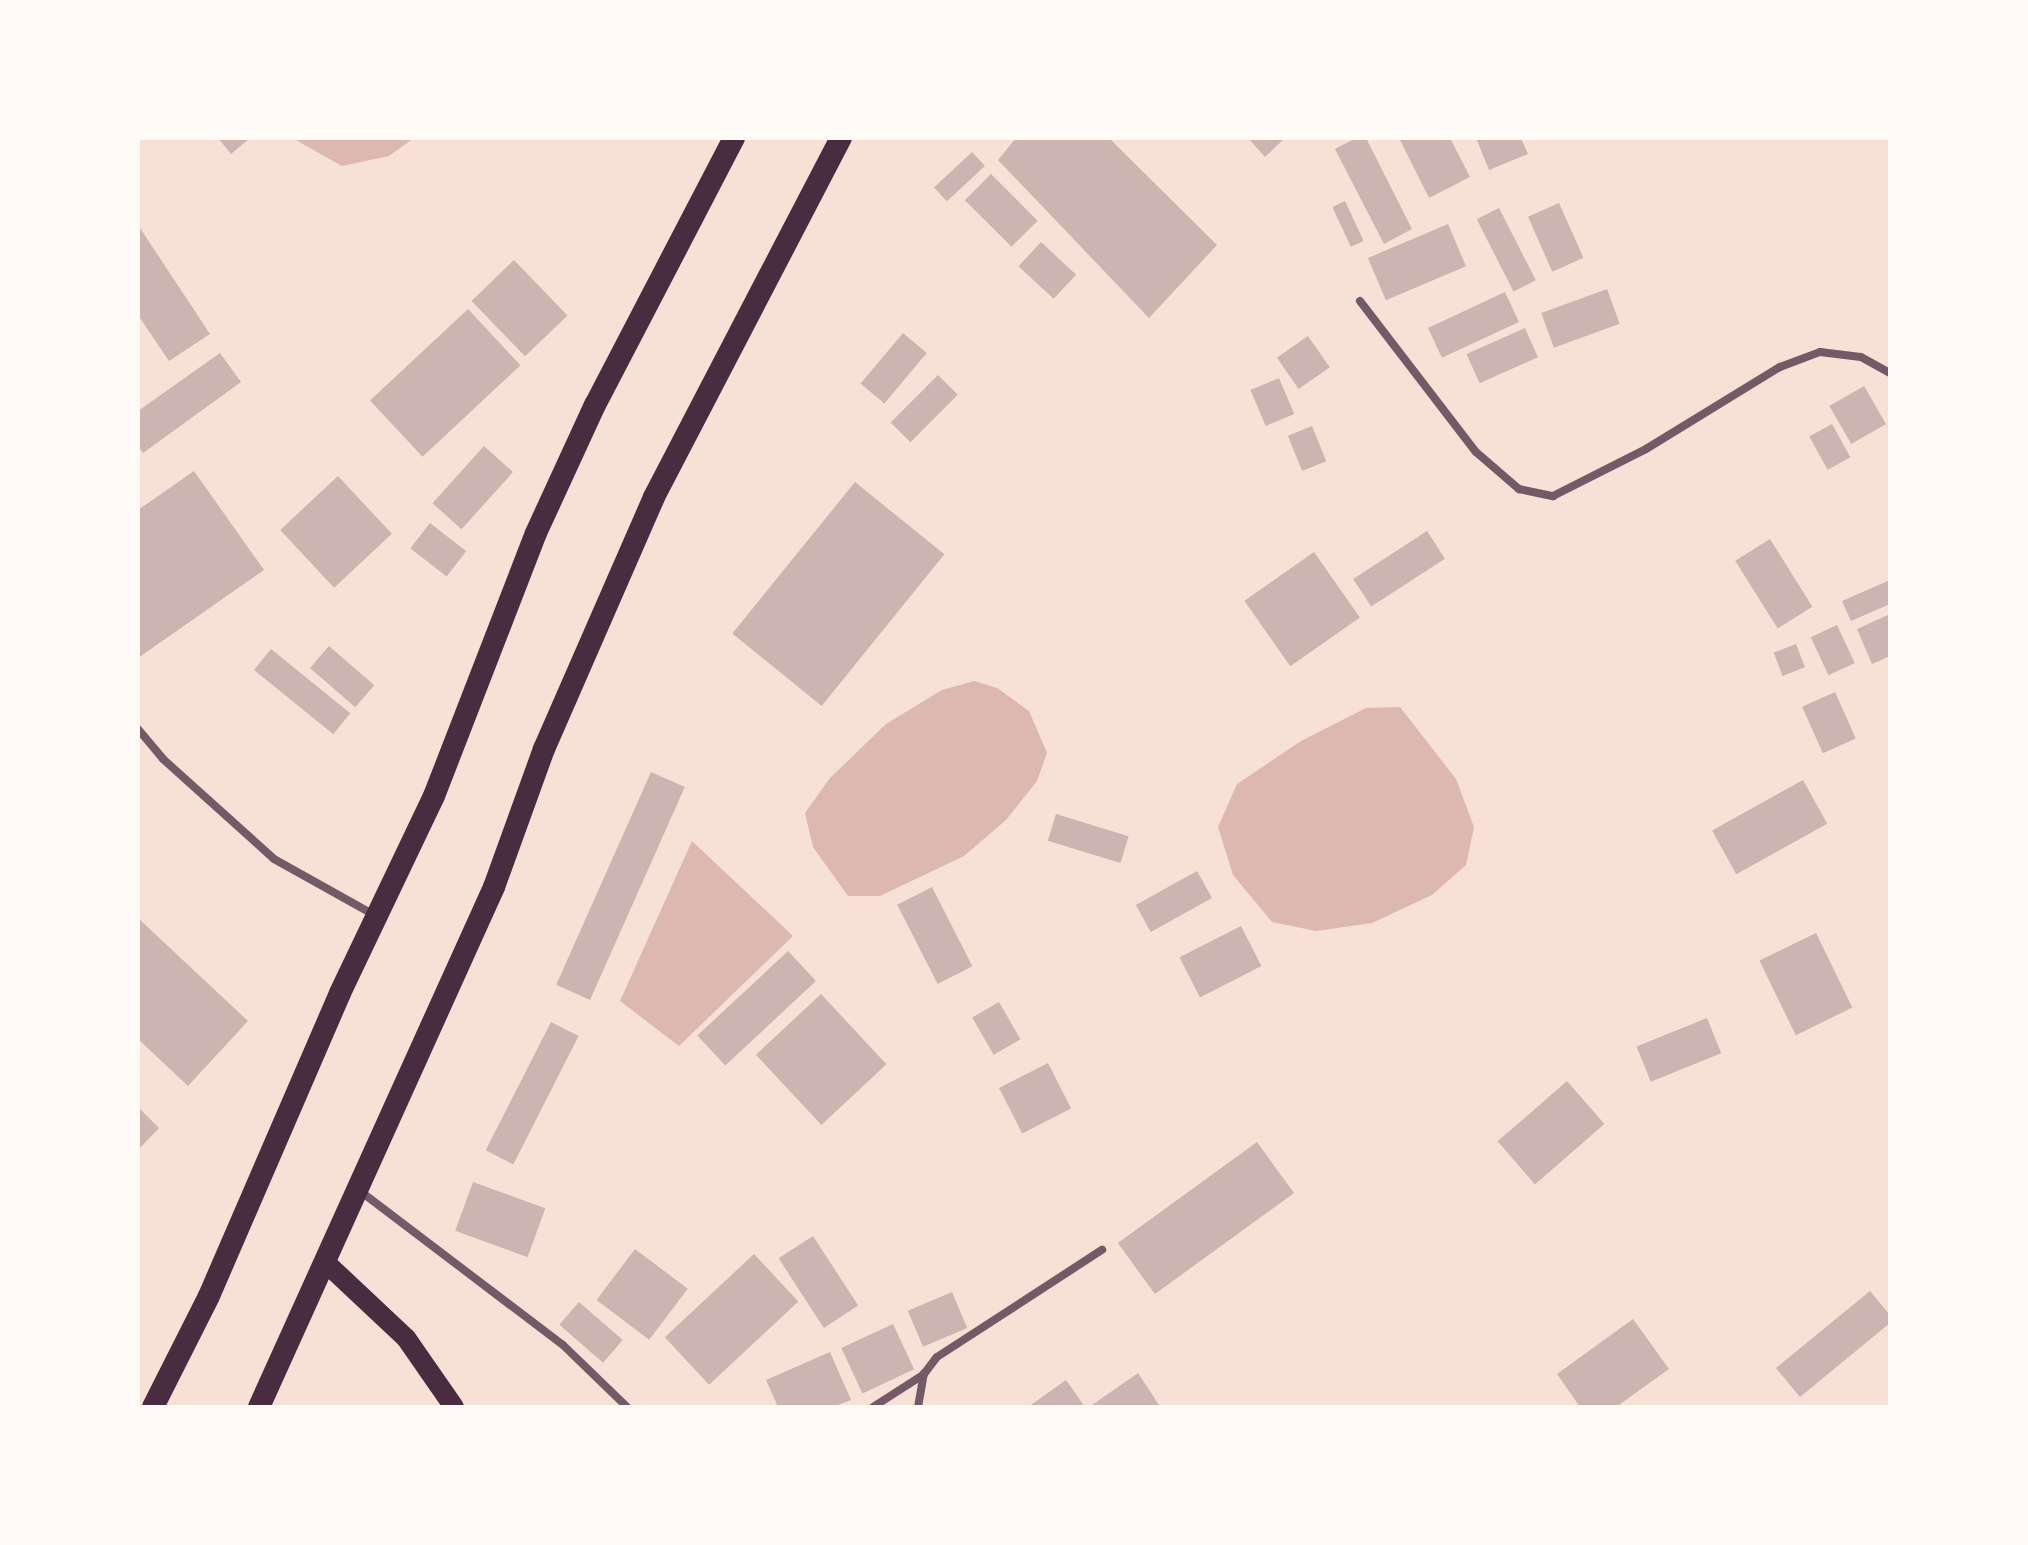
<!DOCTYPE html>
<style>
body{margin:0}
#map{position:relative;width:2028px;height:1545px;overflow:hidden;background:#f7e1d7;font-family:"Libre Baskerville",serif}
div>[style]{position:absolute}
.water>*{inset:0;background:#dcb8b0}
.building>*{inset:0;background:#ccb4b1;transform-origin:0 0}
.minor>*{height:8px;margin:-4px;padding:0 4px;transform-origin:4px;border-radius:4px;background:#755966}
.primary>*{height:20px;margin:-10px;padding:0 10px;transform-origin:10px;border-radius:10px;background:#4a2c40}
.trunk>*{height:22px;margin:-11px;padding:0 11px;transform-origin:11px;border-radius:11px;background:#4a2c40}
span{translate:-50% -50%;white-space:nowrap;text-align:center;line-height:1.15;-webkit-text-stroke:6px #fffaf5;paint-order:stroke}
.frame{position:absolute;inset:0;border:140px solid #fffaf5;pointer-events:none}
</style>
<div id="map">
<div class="water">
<i style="clip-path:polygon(292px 138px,414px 138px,389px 156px,342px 166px)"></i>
<i style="clip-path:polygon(974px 681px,997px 688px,1029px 711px,1047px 753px,1037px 781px,1006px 820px,964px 856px,880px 896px,848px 896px,813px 847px,805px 813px,830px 778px,886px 724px,942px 690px)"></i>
<i style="clip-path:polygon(1400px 707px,1456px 779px,1474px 827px,1466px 865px,1432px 895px,1372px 923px,1316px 931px,1272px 922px,1233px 875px,1218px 827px,1237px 784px,1301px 741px,1366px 708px)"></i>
<i style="clip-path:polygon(692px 841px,793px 936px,679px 1046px,620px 1001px)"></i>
</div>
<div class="building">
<i style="clip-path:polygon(218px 138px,250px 138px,231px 154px)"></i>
<i style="clip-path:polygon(1016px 138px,1109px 138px,1217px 245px,1149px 318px,998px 160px)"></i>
<i style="clip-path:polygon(1248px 138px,1285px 138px,1265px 157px)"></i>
<i style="clip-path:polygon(1356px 138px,1366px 138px,1412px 229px,1384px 244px,1335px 149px)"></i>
<i style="clip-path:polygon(1399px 138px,1450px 138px,1470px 177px,1429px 198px)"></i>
<i style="clip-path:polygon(1476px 138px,1521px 138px,1528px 154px,1489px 170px)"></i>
<i style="left:972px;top:152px;width:19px;height:52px;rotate:47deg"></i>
<i style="left:991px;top:174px;width:66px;height:37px;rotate:45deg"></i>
<i style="left:1345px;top:201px;width:44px;height:14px;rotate:65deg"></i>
<i style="left:1559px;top:203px;width:60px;height:34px;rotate:66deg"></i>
<i style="left:1499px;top:208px;width:81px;height:25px;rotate:63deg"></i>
<i style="left:1448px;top:224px;width:46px;height:87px;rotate:67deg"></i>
<i style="clip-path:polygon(138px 225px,210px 334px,169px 361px,138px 315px)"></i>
<i style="left:1041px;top:242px;width:48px;height:33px;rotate:43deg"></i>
<i style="left:514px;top:260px;width:77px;height:59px;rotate:46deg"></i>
<i style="left:1607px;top:289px;width:37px;height:70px;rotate:70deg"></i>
<i style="left:1505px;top:292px;width:33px;height:85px;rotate:65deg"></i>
<i style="left:468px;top:309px;width:77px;height:134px;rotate:47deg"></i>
<i style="left:1525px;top:328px;width:32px;height:64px;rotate:66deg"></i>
<i style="left:903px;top:333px;width:31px;height:66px;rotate:40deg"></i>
<i style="left:1308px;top:336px;width:38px;height:38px;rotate:55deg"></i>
<i style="clip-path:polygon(220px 353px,241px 382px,143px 453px,138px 446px,138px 411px)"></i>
<i style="left:938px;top:375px;width:28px;height:67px;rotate:45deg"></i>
<i style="left:1279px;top:378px;width:39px;height:31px;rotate:67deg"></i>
<i style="left:1864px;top:386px;width:44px;height:40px;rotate:60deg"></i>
<i style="left:1832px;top:424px;width:38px;height:26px;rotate:61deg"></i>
<i style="left:1312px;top:426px;width:38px;height:26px;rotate:68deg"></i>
<i style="left:484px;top:446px;width:39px;height:77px;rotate:42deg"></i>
<i style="clip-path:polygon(194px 471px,264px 570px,138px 658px,138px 510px)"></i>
<i style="left:338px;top:476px;width:79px;height:79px;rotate:47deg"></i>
<i style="left:855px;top:482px;width:115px;height:195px;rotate:39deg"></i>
<i style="left:430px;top:523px;width:46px;height:32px;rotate:38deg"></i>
<i style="left:1427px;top:531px;width:33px;height:88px;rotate:57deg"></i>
<i style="left:1770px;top:539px;width:80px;height:41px;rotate:58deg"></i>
<i style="left:1314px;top:552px;width:80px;height:85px;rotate:55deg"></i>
<i style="clip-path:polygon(1890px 580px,1890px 604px,1851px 621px,1842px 601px)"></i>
<i style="clip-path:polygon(1890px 614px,1890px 656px,1872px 664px,1857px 629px)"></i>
<i style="left:1837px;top:625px;width:42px;height:29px;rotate:65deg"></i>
<i style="left:1796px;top:644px;width:25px;height:24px;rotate:69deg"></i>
<i style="left:329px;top:646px;width:60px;height:29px;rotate:41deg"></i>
<i style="left:271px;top:649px;width:102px;height:27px;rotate:39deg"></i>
<i style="left:1835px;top:692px;width:51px;height:36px;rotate:66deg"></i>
<i style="left:651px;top:772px;width:37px;height:233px;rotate:24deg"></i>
<i style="left:1803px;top:780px;width:50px;height:104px;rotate:61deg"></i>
<i style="left:1056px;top:814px;width:76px;height:28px;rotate:17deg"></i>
<i style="left:1197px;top:871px;width:31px;height:70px;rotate:61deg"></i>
<i style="left:932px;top:887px;width:89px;height:39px;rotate:63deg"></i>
<i style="clip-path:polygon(138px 918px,248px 1021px,188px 1086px,138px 1039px)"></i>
<i style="left:1241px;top:926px;width:45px;height:69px;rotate:63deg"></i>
<i style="left:1816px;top:933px;width:83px;height:63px;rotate:64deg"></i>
<i style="left:788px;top:951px;width:41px;height:124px;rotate:47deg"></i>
<i style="left:821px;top:994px;width:96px;height:89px;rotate:47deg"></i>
<i style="left:999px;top:1002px;width:43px;height:31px;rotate:60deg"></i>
<i style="left:1707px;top:1018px;width:38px;height:76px;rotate:68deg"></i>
<i style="left:551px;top:1022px;width:31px;height:144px;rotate:27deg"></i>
<i style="left:1048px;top:1063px;width:51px;height:55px;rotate:63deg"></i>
<i style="left:1567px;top:1081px;width:57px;height:92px;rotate:49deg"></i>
<i style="clip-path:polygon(138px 1107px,159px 1128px,138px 1150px)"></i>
<i style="left:1257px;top:1142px;width:63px;height:172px;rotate:54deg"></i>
<i style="left:473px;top:1182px;width:77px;height:52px;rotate:20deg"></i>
<i style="left:813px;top:1236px;width:83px;height:41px;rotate:57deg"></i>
<i style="left:635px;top:1249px;width:66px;height:64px;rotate:37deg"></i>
<i style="left:754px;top:1254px;width:65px;height:122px;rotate:47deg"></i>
<i style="clip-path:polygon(1870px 1291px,1890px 1315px,1890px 1323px,1800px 1397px,1776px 1368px)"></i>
<i style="left:952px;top:1292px;width:39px;height:48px;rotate:67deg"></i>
<i style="left:579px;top:1302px;width:58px;height:30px;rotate:41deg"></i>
<i style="clip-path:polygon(1633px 1319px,1669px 1369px,1616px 1407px,1580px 1407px,1557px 1374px)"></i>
<i style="left:893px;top:1324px;width:50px;height:57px;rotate:65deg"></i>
<i style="clip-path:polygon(830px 1352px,851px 1400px,833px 1407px,778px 1407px,766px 1380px)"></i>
<i style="clip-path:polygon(1138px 1373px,1159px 1405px,1094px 1407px,1092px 1405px)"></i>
<i style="clip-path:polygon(1066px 1380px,1085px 1407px,1028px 1407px)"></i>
</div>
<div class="minor">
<i style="left:1360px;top:301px;width:190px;rotate:52.5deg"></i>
<i style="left:1476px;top:452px;width:57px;rotate:40.7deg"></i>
<i style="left:1519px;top:489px;width:35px;rotate:12deg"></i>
<i style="left:1553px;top:496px;width:104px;rotate:-26.8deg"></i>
<i style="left:1646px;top:449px;width:157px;rotate:-31.5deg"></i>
<i style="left:1780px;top:367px;width:43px;rotate:-20.6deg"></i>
<i style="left:1820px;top:352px;width:41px;rotate:7deg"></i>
<i style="left:1861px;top:357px;width:33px;rotate:29deg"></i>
<i style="left:138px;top:729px;width:39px;rotate:50deg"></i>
<i style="left:163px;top:759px;width:149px;rotate:42deg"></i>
<i style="left:274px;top:859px;width:117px;rotate:29.2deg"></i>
<i style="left:360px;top:1191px;width:255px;rotate:37.2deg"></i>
<i style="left:563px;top:1345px;width:89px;rotate:44.1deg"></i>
<i style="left:873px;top:1407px;width:59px;rotate:-32.6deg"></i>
<i style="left:918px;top:1407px;width:34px;rotate:-80deg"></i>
<i style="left:924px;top:1374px;width:21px;rotate:-53deg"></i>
<i style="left:937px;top:1357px;width:197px;rotate:-33deg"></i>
</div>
<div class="primary">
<i style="left:325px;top:1262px;width:111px;rotate:43.2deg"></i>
<i style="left:406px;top:1338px;width:84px;rotate:55.2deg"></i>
</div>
<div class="trunk">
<i style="left:153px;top:1407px;width:124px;rotate:-63.2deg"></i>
<i style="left:209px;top:1296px;width:330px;rotate:-66.6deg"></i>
<i style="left:340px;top:993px;width:218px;rotate:-64.5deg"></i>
<i style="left:434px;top:796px;width:282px;rotate:-68.8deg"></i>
<i style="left:536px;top:533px;width:141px;rotate:-65.3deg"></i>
<i style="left:595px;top:405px;width:301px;rotate:-62.5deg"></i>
<i style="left:259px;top:1407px;width:571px;rotate:-65.68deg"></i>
<i style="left:494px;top:887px;width:147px;rotate:-70.1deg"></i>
<i style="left:544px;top:749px;width:275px;rotate:-66.4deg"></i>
<i style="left:654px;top:497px;width:405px;rotate:-62.5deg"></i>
</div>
<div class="frame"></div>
</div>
